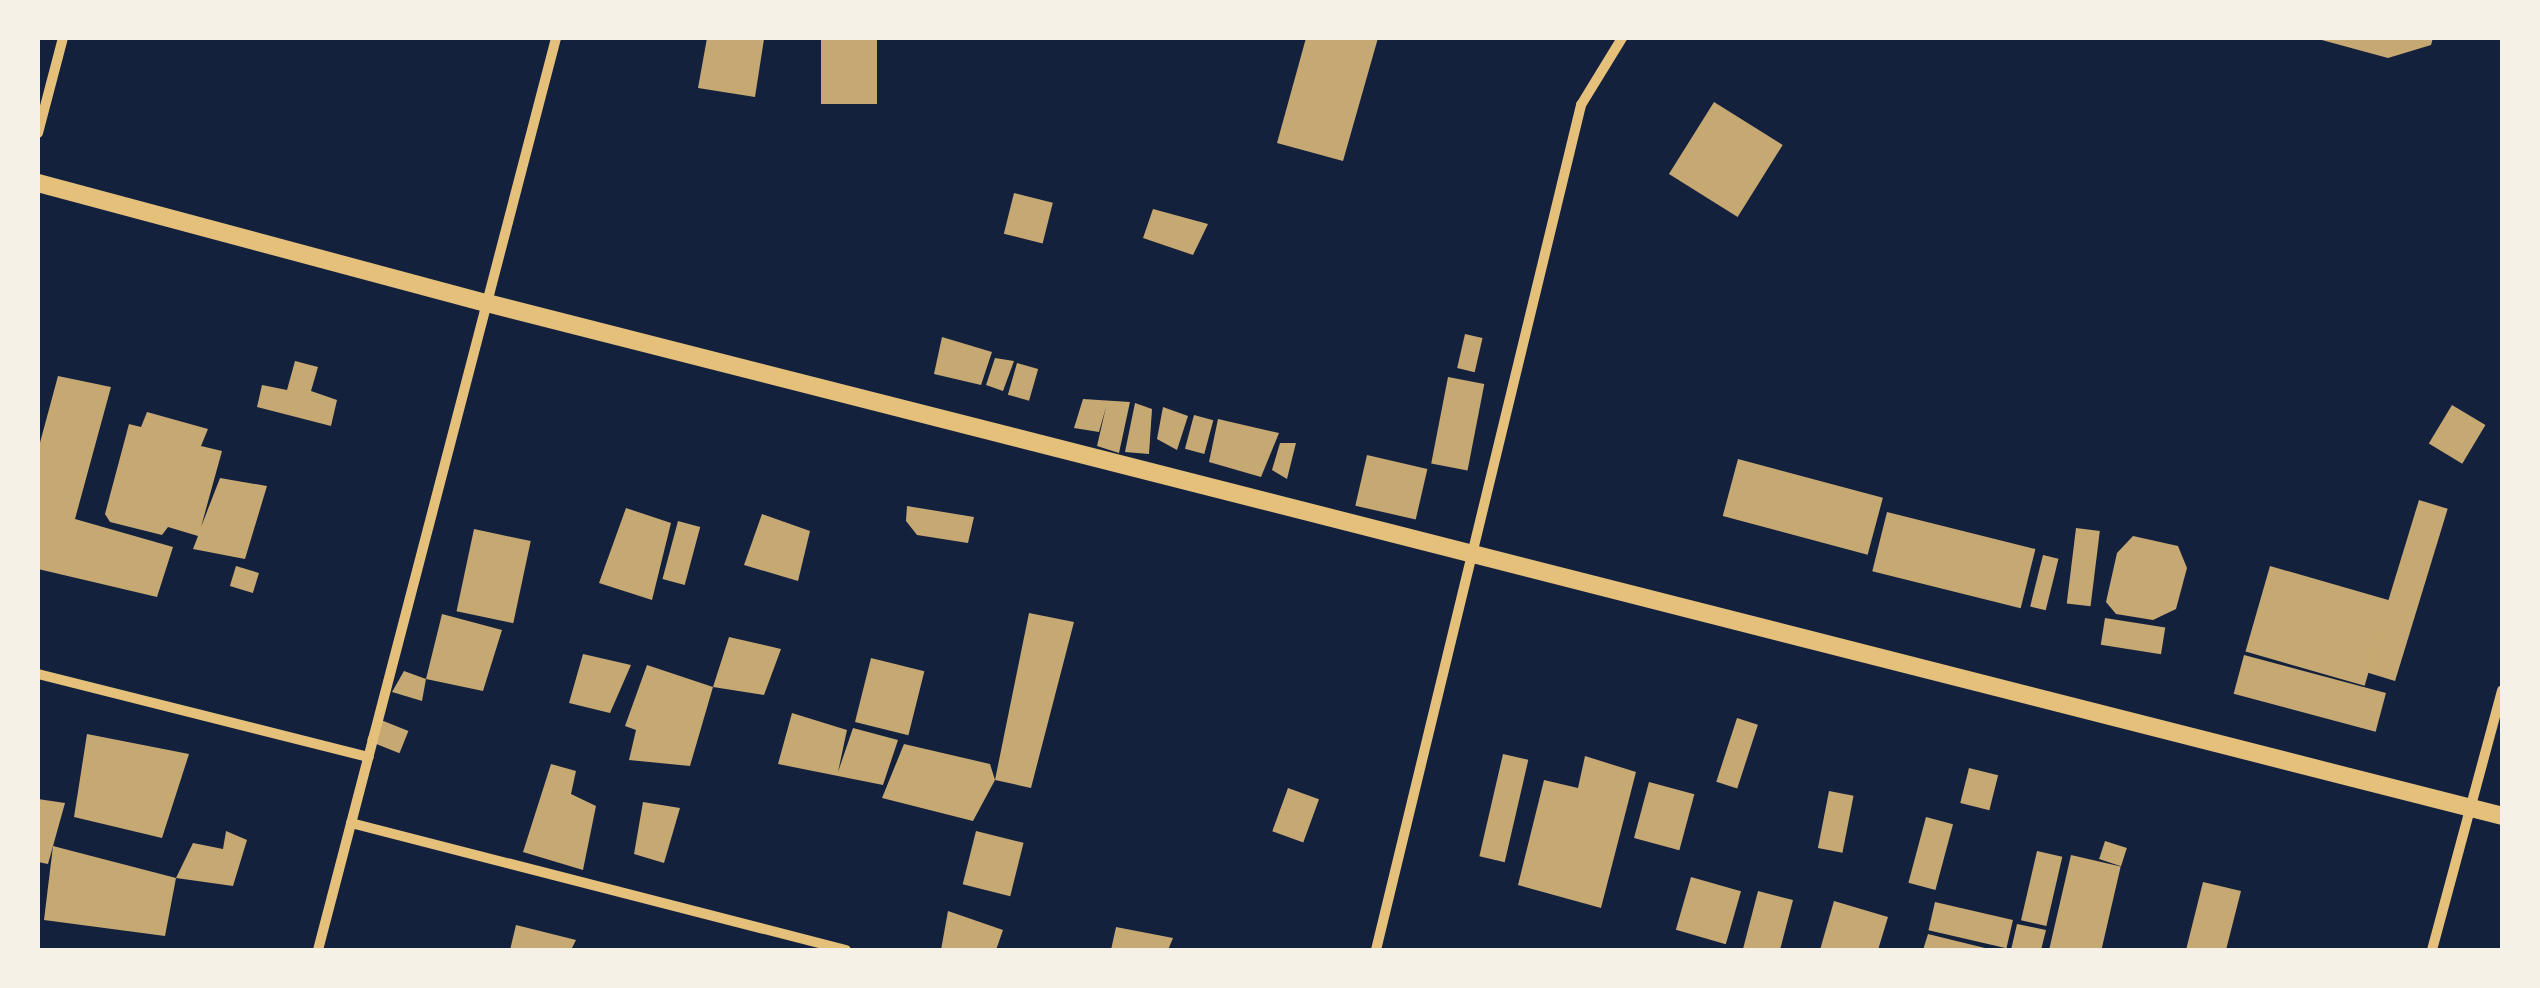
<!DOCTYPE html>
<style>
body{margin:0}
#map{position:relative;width:2540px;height:988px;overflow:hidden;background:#14213d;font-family:Karla,sans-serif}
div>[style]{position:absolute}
.building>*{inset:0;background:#c6a872;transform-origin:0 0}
.minor>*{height:10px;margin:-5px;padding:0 5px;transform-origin:5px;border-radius:5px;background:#e5c07b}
.tertiary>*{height:18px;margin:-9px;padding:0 9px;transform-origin:9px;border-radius:9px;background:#e5c07b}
span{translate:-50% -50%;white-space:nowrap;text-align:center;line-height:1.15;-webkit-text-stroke:8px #f6f1e7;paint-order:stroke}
.frame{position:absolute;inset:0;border:40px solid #f6f1e7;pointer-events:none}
</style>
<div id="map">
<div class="building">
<i style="clip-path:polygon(707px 38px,764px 39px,755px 97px,698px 88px)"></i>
<i style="left:821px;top:38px;width:56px;height:66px"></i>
<i style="clip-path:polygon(1306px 38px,1378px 38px,1343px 161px,1277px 143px)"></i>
<i style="clip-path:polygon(2433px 38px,2431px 45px,2388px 58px,2318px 39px)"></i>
<i style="left:1714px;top:102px;width:81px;height:85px;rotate:32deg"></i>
<i style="left:1014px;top:193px;width:40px;height:42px;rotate:14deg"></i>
<i style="clip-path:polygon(1153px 209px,1208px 224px,1193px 255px,1143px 238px)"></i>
<i style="left:1465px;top:334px;width:18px;height:35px;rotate:13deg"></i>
<i style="clip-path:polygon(942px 337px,992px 352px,981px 385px,934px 374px)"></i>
<i style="clip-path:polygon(995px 358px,1014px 361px,1003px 391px,986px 385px)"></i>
<i style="clip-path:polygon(295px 361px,318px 367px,311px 391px,337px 400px,331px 426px,257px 407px,262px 385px,287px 390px)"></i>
<i style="left:1017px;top:363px;width:22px;height:33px;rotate:16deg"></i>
<i style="clip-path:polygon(58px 376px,111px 387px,75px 519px,173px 547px,157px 597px,38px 569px,38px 450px)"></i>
<i style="left:1448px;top:377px;width:37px;height:88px;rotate:11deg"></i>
<i style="clip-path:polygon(1083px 399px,1130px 402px,1119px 453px,1097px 446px,1106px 407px,1099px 432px,1074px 428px)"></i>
<i style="clip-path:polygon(1135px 403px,1152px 409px,1149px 454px,1125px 452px)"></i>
<i style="left:2452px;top:405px;width:39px;height:45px;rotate:31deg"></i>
<i style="clip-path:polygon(1163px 407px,1188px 416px,1177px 450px,1157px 439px)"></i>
<i style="clip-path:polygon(147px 412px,208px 429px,201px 446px,222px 451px,201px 527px,220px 478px,267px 486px,245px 559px,193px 549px,198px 536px,168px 527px,162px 535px,110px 522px,105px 514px,129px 424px,141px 427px)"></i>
<i style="left:1194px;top:415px;width:20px;height:35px;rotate:15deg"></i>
<i style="clip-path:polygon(1218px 419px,1279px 433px,1261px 477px,1209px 462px)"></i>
<i style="clip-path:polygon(1280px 443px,1296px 443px,1287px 479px,1272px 470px)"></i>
<i style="left:1367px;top:455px;width:62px;height:52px;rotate:13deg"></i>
<i style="left:1738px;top:459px;width:150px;height:59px;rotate:15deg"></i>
<i style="left:2419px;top:500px;width:30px;height:180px;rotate:17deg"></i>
<i style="clip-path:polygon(907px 506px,974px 517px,968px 543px,917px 535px,906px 521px)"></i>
<i style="clip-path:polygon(626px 508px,671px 523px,652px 600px,599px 583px)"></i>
<i style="left:1887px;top:512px;width:153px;height:61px;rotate:14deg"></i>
<i style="clip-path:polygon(762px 514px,810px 531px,798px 581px,744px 565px)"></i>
<i style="left:678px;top:521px;width:23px;height:60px;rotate:15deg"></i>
<i style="left:2076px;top:528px;width:24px;height:76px;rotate:7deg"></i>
<i style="left:474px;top:529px;width:58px;height:84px;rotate:12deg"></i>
<i style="clip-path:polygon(2133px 536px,2178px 546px,2187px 568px,2176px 609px,2153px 620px,2116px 614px,2106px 602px,2117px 553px)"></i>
<i style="left:2043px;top:555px;width:16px;height:53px;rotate:14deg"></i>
<i style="left:236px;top:566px;width:24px;height:21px;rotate:17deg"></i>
<i style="left:2270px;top:566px;width:124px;height:89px;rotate:16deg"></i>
<i style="clip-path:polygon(1029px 613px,1074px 622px,1031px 788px,995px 780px,973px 821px,882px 798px,904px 744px,990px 764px,995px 780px)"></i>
<i style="clip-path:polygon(442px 614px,502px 630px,483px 691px,426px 679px,422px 701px,392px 692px,404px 671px,426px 679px)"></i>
<i style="left:2105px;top:618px;width:61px;height:27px;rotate:9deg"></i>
<i style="clip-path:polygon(729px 637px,781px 649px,764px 695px,713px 687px,690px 766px,629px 760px,636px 730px,625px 726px,647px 665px,713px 687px)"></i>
<i style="clip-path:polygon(583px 654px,631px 665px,610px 713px,569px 703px)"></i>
<i style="left:2244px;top:655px;width:147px;height:40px;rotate:15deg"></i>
<i style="left:871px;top:658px;width:55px;height:66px;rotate:14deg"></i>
<i style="clip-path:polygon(792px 713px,847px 730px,838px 772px,853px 728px,898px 740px,883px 785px,778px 764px)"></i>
<i style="left:376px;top:718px;width:35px;height:24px;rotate:22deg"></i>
<i style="left:1737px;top:718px;width:22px;height:67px;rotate:18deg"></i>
<i style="clip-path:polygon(87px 734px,189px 754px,162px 838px,74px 817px)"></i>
<i style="left:1503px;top:754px;width:26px;height:105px;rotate:13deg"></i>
<i style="clip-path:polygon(1585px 756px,1636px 772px,1601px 908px,1518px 885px,1544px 780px,1578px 788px)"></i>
<i style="clip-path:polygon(551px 764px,576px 771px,571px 794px,596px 806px,583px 870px,523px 852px)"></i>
<i style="left:1969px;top:768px;width:30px;height:36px;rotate:14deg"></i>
<i style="left:1649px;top:782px;width:47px;height:58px;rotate:15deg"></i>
<i style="left:1288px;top:788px;width:33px;height:46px;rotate:20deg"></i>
<i style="left:1829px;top:791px;width:25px;height:58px;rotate:11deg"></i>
<i style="clip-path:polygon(38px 799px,65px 803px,48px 864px,38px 862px)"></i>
<i style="clip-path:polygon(643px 802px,680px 808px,664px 863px,634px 854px)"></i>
<i style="left:1926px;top:817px;width:28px;height:68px;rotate:15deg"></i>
<i style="clip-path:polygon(226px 831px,247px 840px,233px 886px,176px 878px,193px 843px,223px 849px)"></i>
<i style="left:976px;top:831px;width:49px;height:55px;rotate:14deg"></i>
<i style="left:2105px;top:841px;width:23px;height:19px;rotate:18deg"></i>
<i style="clip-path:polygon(53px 846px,176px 878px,165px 936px,44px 920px)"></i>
<i style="left:2037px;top:851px;width:26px;height:71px;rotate:13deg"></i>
<i style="left:2071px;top:855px;width:51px;height:98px;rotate:13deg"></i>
<i style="left:1691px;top:877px;width:52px;height:55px;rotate:16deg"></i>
<i style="clip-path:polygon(2203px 882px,2241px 891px,2226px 950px,2186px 950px)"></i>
<i style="clip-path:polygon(1758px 891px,1793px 900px,1780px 950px,1743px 949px)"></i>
<i style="clip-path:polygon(1834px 901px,1888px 917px,1878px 950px,1820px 950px)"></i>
<i style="left:1935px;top:902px;width:80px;height:29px;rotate:13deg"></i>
<i style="clip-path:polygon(948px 911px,1003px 930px,996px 950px,941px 950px)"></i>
<i style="clip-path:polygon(2017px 924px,2046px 930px,2041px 950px,2011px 950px)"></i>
<i style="clip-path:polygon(516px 925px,576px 940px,571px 950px,510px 950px)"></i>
<i style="clip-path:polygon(1116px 927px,1173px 938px,1168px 950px,1111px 950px)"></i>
<i style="clip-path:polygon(1928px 934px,1989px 949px,1989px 950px,1923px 950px)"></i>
</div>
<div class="minor">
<i style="left:38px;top:133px;width:98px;rotate:-75.3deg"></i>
<i style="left:38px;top:674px;width:341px;rotate:14.1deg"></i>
<i style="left:351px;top:823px;width:511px;rotate:14.39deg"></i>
<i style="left:318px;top:950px;width:943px;rotate:-75.37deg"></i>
<i style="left:1376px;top:950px;width:870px;rotate:-76.36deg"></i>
<i style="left:1581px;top:105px;width:79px;rotate:-58.5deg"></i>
<i style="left:2432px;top:950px;width:269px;rotate:-74.9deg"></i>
</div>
<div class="tertiary">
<i style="left:38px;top:183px;width:465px;rotate:15deg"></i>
<i style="left:487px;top:303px;width:2079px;rotate:14.28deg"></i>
</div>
<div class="frame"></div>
</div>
